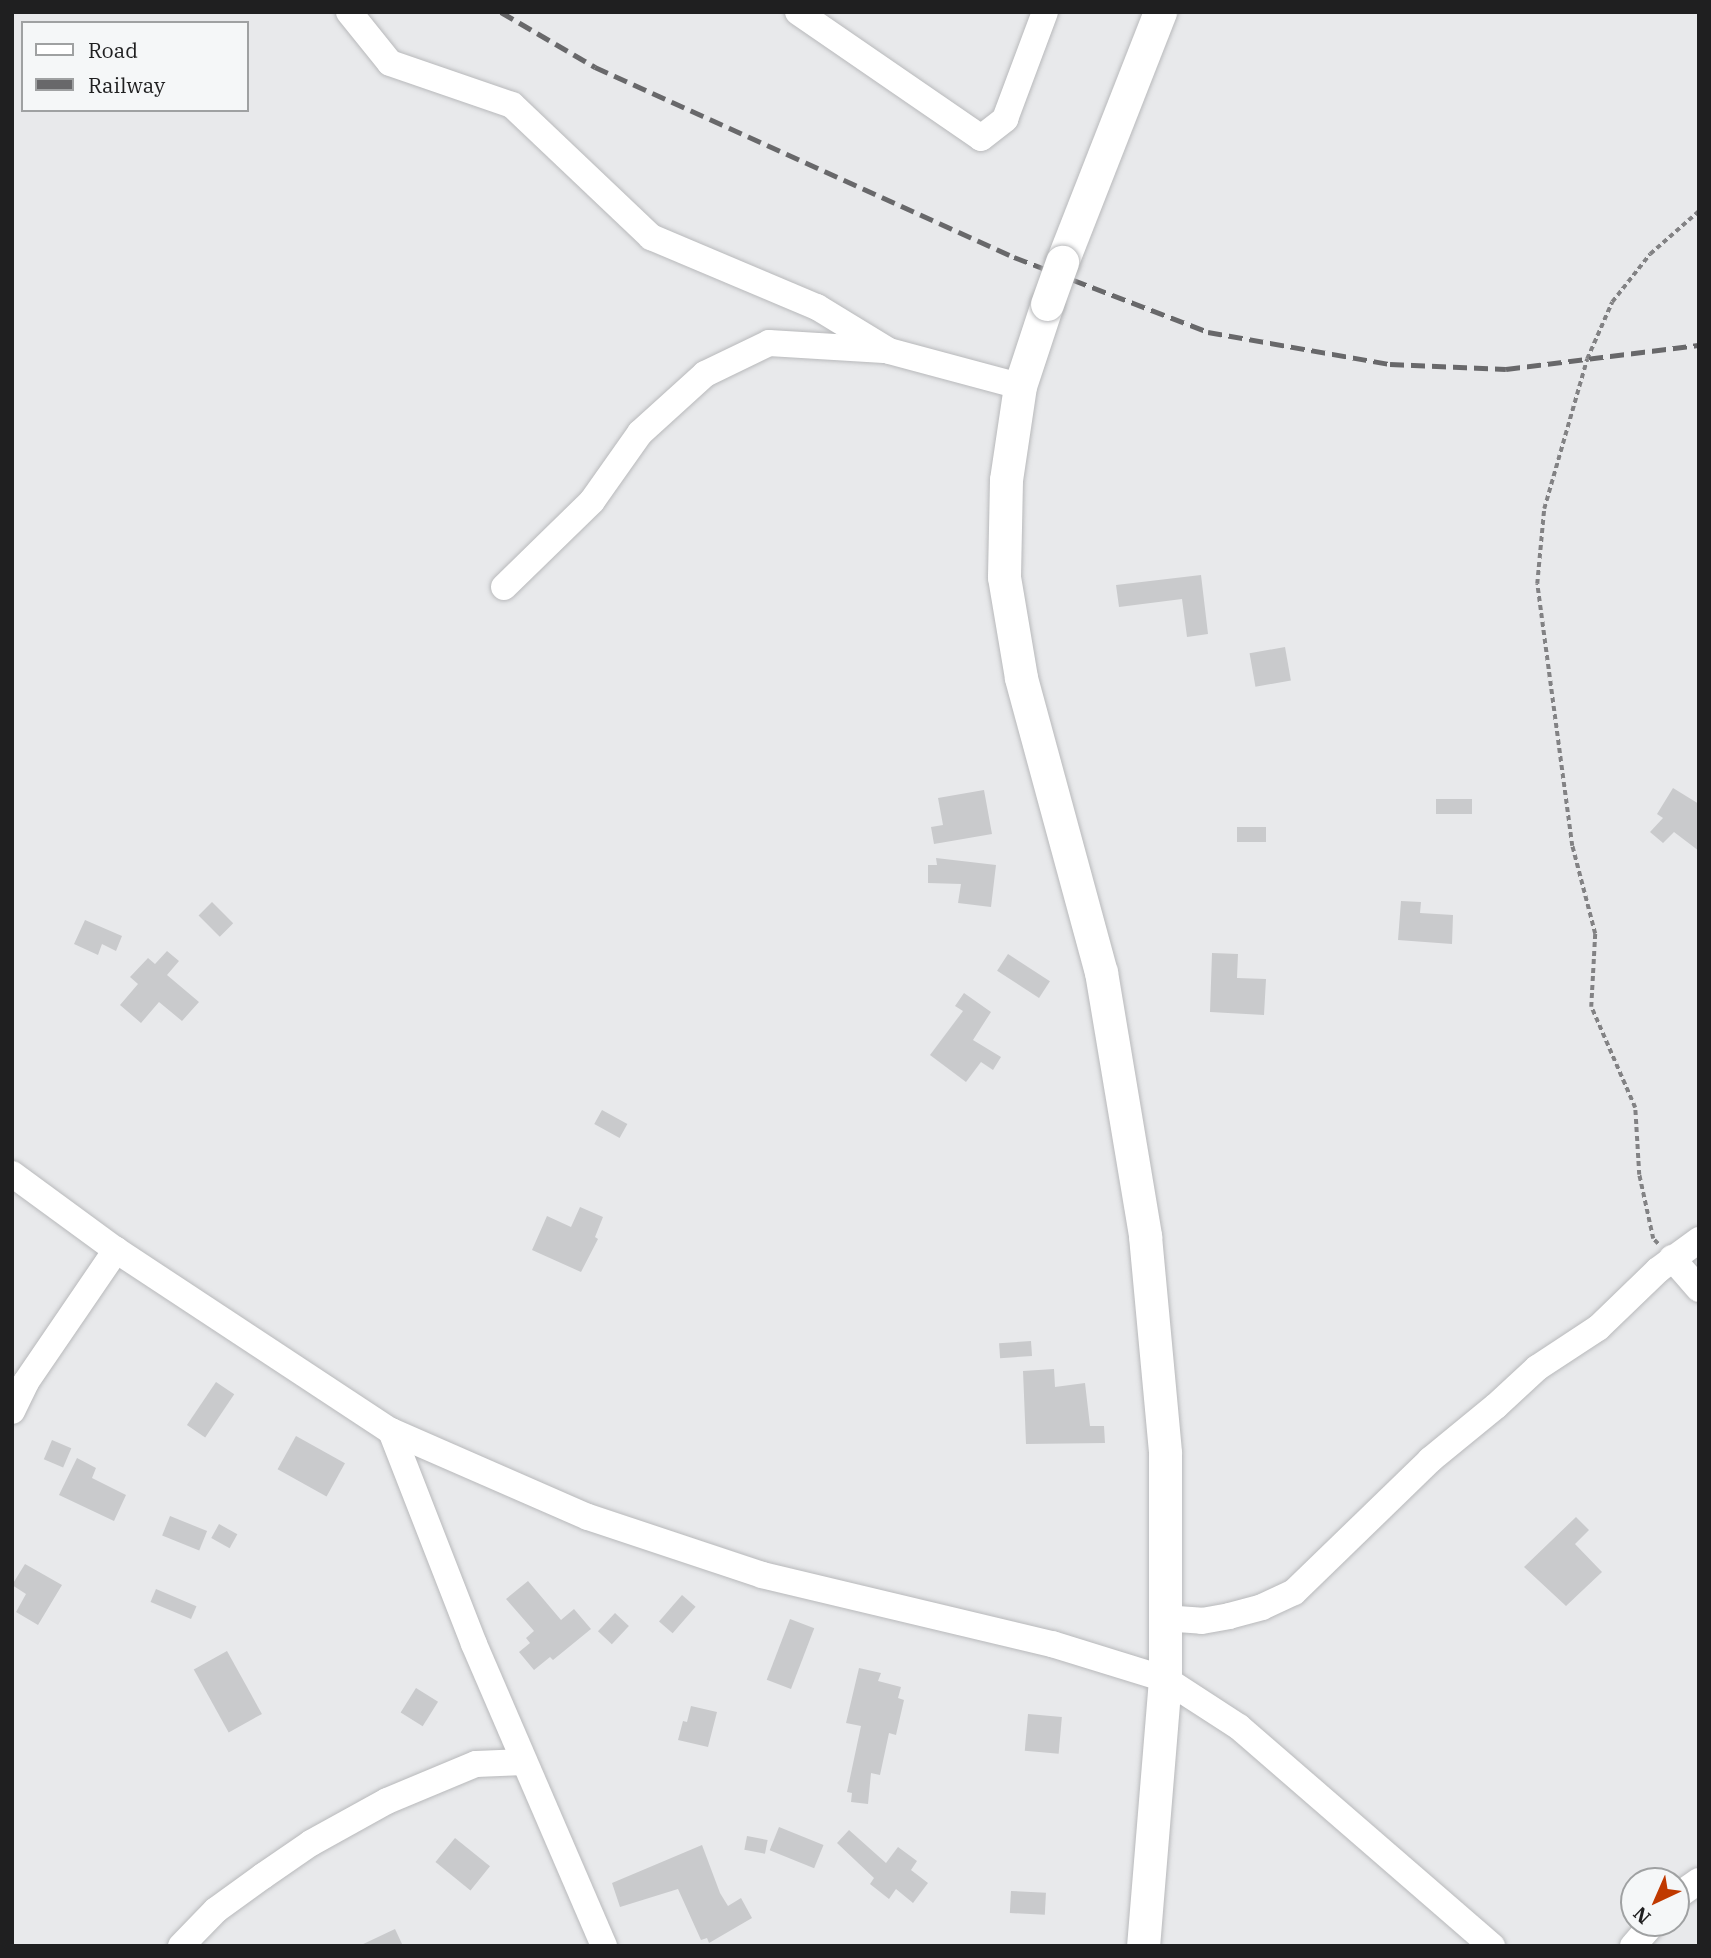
<!DOCTYPE html>
<style>
body{margin:0}
#map{position:relative;width:1711px;height:1958px;overflow:hidden;background:#e8e9eb;font-family:"IBM Plex Serif",serif}
div>[style]{position:absolute}
.building>*{inset:0;background:#c9cacc;transform-origin:0 0}
.path>*{height:3.5px;margin-top:-1.75px;transform-origin:0;background:repeating-linear-gradient(90deg,#828284 0 5px,transparent 0 8.5px)}
.roads{filter:drop-shadow(0 0 2px #b8b9bb) drop-shadow(0 0 2px #b8b9bb)}
.minor>*{height:26px;margin:-13px;padding:0 13px;transform-origin:13px;border-radius:13px;background:#fff}
.major>*{height:33px;margin:-16.5px;padding:0 16.5px;transform-origin:16.5px;border-radius:16.5px;background:#fff}
.rail>*{height:5px;margin-top:-2.5px;transform-origin:0;background:repeating-linear-gradient(90deg,#68686a 0 14px,transparent 0 21px)}
.bridges{filter:drop-shadow(0 0 2px #b8b9bb) drop-shadow(0 0 2px #b8b9bb)}
.major-bridge>*{height:33px;margin:-16.5px;padding:0 16.5px;transform-origin:16.5px;border-radius:16.5px;background:#fff}
span{translate:-50% -50%;white-space:nowrap;text-align:center;line-height:1.15;-webkit-text-stroke:5px #f5f7f8;paint-order:stroke}
.frame{position:absolute;inset:0;border:14px solid #1f1f20;pointer-events:none}
.legend{position:absolute;left:21px;top:21px;width:228px;height:91px;box-sizing:border-box;background:#f5f7f8;border:2px solid #9fa1a2;margin:0;padding:9px 12px;list-style:none;font-size:21px;color:#1f1f20}
.legend li{display:flex;align-items:center;gap:14px;height:35px}
.legend b{width:35px;border:2px solid #9fa1a2}
.north{position:absolute;left:1620px;top:1867px;width:70px;height:70px;box-sizing:border-box;background:#f5f7f8;border:2px solid #9fa1a2;border-radius:50%;rotate:224deg;font-size:19px;font-weight:700;line-height:28px;text-align:center;color:#1f1f20}
.north::after{content:'';display:block;margin:auto;width:24px;height:32px;background:#c03900;clip-path:polygon(50% 0,100% 100%,50% 72%,0 100%)}
</style>
<div id="map">
<div class="building">
<i style="clip-path:polygon(1201px 575px,1208px 634px,1187px 637px,1182px 599px,1119px 607px,1116px 585px)"></i>
<i style="left:1285px;top:647px;width:34px;height:36px;rotate:80deg"></i>
<i style="clip-path:polygon(1673px 788px,1699px 804px,1699px 851px,1674px 832px,1663px 843px,1650px 832px,1663px 818px,1657px 814px)"></i>
<i style="clip-path:polygon(984px 790px,992px 834px,934px 844px,931px 827px,943px 825px,938px 798px)"></i>
<i style="left:1436px;top:799px;width:36px;height:15px"></i>
<i style="left:1266px;top:827px;width:15px;height:29px;rotate:90deg"></i>
<i style="clip-path:polygon(936px 858px,996px 865px,991px 907px,958px 903px,961px 884px,928px 883px,928px 865px,937px 865px)"></i>
<i style="clip-path:polygon(1401px 901px,1421px 902px,1420px 913px,1453px 915px,1452px 944px,1398px 940px)"></i>
<i style="left:212px;top:902px;width:30px;height:19px;rotate:45deg"></i>
<i style="clip-path:polygon(85px 920px,122px 936px,116px 951px,102px 944px,98px 955px,74px 944px)"></i>
<i style="clip-path:polygon(167px 951px,179px 961px,167px 975px,199px 1002px,182px 1021px,159px 1002px,141px 1023px,120px 1005px,138px 984px,130px 977px,148px 958px,155px 964px)"></i>
<i style="clip-path:polygon(1212px 953px,1238px 954px,1237px 978px,1266px 979px,1264px 1015px,1210px 1012px)"></i>
<i style="left:1008px;top:954px;width:50px;height:20px;rotate:33deg"></i>
<i style="clip-path:polygon(964px 993px,991px 1012px,973px 1040px,1001px 1057px,993px 1070px,981px 1062px,966px 1082px,930px 1055px,963px 1011px,955px 1006px)"></i>
<i style="left:602px;top:1110px;width:29px;height:16px;rotate:29deg"></i>
<i style="clip-path:polygon(580px 1207px,603px 1217px,595px 1237px,598px 1239px,581px 1272px,532px 1250px,547px 1216px,571px 1227px)"></i>
<i style="left:1031px;top:1341px;width:15px;height:32px;rotate:86deg"></i>
<i style="clip-path:polygon(1054px 1369px,1055px 1387px,1085px 1383px,1090px 1426px,1104px 1426px,1105px 1443px,1026px 1444px,1023px 1371px)"></i>
<i style="left:216px;top:1382px;width:22px;height:52px;rotate:34deg"></i>
<i style="left:296px;top:1436px;width:56px;height:38px;rotate:29deg"></i>
<i style="left:52px;top:1440px;width:21px;height:21px;rotate:23deg"></i>
<i style="clip-path:polygon(77px 1458px,96px 1468px,92px 1478px,126px 1495px,114px 1521px,59px 1495px)"></i>
<i style="left:170px;top:1516px;width:40px;height:21px;rotate:22deg"></i>
<i style="clip-path:polygon(1576px 1517px,1589px 1530px,1575px 1544px,1602px 1572px,1566px 1606px,1524px 1567px)"></i>
<i style="left:219px;top:1524px;width:21px;height:16px;rotate:29deg"></i>
<i style="clip-path:polygon(25px 1564px,62px 1585px,38px 1625px,16px 1612px,26px 1594px,12px 1585px)"></i>
<i style="clip-path:polygon(528px 1581px,561px 1620px,574px 1609px,591px 1629px,553px 1660px,550px 1657px,534px 1670px,519px 1652px,530px 1643px,526px 1638px,534px 1631px,506px 1599px)"></i>
<i style="left:156px;top:1589px;width:44px;height:14px;rotate:23deg"></i>
<i style="left:682px;top:1595px;width:18px;height:35px;rotate:41deg"></i>
<i style="left:615px;top:1613px;width:19px;height:25px;rotate:43deg"></i>
<i style="left:790px;top:1619px;width:26px;height:65px;rotate:21deg"></i>
<i style="left:227px;top:1651px;width:72px;height:38px;rotate:61deg"></i>
<i style="clip-path:polygon(859px 1668px,881px 1673px,878px 1681px,901px 1687px,898px 1698px,904px 1700px,896px 1735px,889px 1733px,880px 1775px,871px 1773px,868px 1804px,851px 1802px,852px 1793px,847px 1792px,861px 1726px,846px 1723px)"></i>
<i style="left:416px;top:1688px;width:26px;height:29px;rotate:32deg"></i>
<i style="clip-path:polygon(691px 1706px,717px 1712px,708px 1747px,678px 1740px,683px 1721px,687px 1722px)"></i>
<i style="left:1028px;top:1714px;width:34px;height:37px;rotate:5deg"></i>
<i style="left:779px;top:1827px;width:48px;height:25px;rotate:22deg"></i>
<i style="clip-path:polygon(849px 1830px,886px 1863px,898px 1847px,917px 1861px,911px 1870px,928px 1883px,913px 1903px,896px 1889px,889px 1899px,870px 1884px,874px 1878px,837px 1843px)"></i>
<i style="left:747px;top:1836px;width:21px;height:14px;rotate:11deg"></i>
<i style="left:455px;top:1838px;width:45px;height:31px;rotate:39deg"></i>
<i style="clip-path:polygon(702px 1845px,720px 1893px,728px 1906px,741px 1898px,752px 1918px,709px 1943px,707px 1938px,701px 1940px,678px 1889px,620px 1907px,612px 1883px)"></i>
<i style="left:1011px;top:1891px;width:35px;height:22px;rotate:3deg"></i>
<i style="clip-path:polygon(395px 1929px,403px 1946px,359px 1946px)"></i>
</div>
<div class="path">
<i style="left:1658px;top:1244px;width:7px;rotate:-135deg"></i>
<i style="left:1653px;top:1239px;width:66px;rotate:-102.3deg"></i>
<i style="left:1639px;top:1175px;width:67px;rotate:-93.4deg"></i>
<i style="left:1635px;top:1108px;width:110px;rotate:-113.5deg"></i>
<i style="left:1591px;top:1007px;width:73px;rotate:-86.9deg"></i>
<i style="left:1595px;top:934px;width:91px;rotate:-104.6deg"></i>
<i style="left:1572px;top:846px;width:264px;rotate:-97.6deg"></i>
<i style="left:1537px;top:584px;width:75px;rotate:-84.7deg"></i>
<i style="left:1544px;top:509px;width:156px;rotate:-74deg"></i>
<i style="left:1587px;top:359px;width:62px;rotate:-66.3deg"></i>
<i style="left:1612px;top:302px;width:61px;rotate:-51.6deg"></i>
<i style="left:1650px;top:254px;width:65px;rotate:-41.3deg"></i>
</div>
<div class="roads">
<div class="minor">
<i style="left:349px;top:12px;width:65px;rotate:51.2deg"></i>
<i style="left:390px;top:63px;width:129px;rotate:19deg"></i>
<i style="left:512px;top:105px;width:192px;rotate:43.5deg"></i>
<i style="left:651px;top:237px;width:180px;rotate:22.9deg"></i>
<i style="left:817px;top:307px;width:84px;rotate:31.4deg"></i>
<i style="left:889px;top:351px;width:136px;rotate:15deg"></i>
<i style="left:798px;top:12px;width:222px;rotate:34.5deg"></i>
<i style="left:981px;top:138px;width:31px;rotate:-38deg"></i>
<i style="left:1005px;top:119px;width:114px;rotate:-69.5deg"></i>
<i style="left:504px;top:587px;width:123px;rotate:-44.3deg"></i>
<i style="left:592px;top:501px;width:83px;rotate:-54.8deg"></i>
<i style="left:640px;top:433px;width:88px;rotate:-42.2deg"></i>
<i style="left:705px;top:374px;width:71px;rotate:-25.8deg"></i>
<i style="left:769px;top:343px;width:115px;rotate:3.5deg"></i>
<i style="left:12px;top:1174px;width:129px;rotate:36.2deg"></i>
<i style="left:116px;top:1250px;width:329px;rotate:33.4deg"></i>
<i style="left:391px;top:1431px;width:215px;rotate:23.6deg"></i>
<i style="left:588px;top:1517px;width:183px;rotate:18.4deg"></i>
<i style="left:762px;top:1575px;width:298px;rotate:13.4deg"></i>
<i style="left:1052px;top:1644px;width:118px;rotate:17.2deg"></i>
<i style="left:1165px;top:1679px;width:88px;rotate:33deg"></i>
<i style="left:1239px;top:1727px;width:335px;rotate:40.9deg"></i>
<i style="left:1672px;top:1258px;width:41px;rotate:48.9deg"></i>
<i style="left:12px;top:1411px;width:32px;rotate:-64deg"></i>
<i style="left:26px;top:1382px;width:160px;rotate:-55.7deg"></i>
<i style="left:391px;top:1431px;width:229px;rotate:68.7deg"></i>
<i style="left:474px;top:1644px;width:329px;rotate:66.7deg"></i>
<i style="left:1163px;top:1618px;width:39px;rotate:4deg"></i>
<i style="left:1202px;top:1621px;width:27px;rotate:-10deg"></i>
<i style="left:1229px;top:1616px;width:34px;rotate:-15deg"></i>
<i style="left:1262px;top:1607px;width:35px;rotate:-25deg"></i>
<i style="left:1294px;top:1592px;width:190px;rotate:-44.1deg"></i>
<i style="left:1430px;top:1460px;width:85px;rotate:-39.3deg"></i>
<i style="left:1496px;top:1406px;width:56px;rotate:-42.8deg"></i>
<i style="left:1537px;top:1368px;width:73px;rotate:-33.3deg"></i>
<i style="left:1598px;top:1328px;width:83px;rotate:-44deg"></i>
<i style="left:1658px;top:1270px;width:51px;rotate:-36.2deg"></i>
<i style="left:1676px;top:1897px;width:28px;rotate:-35deg"></i>
<i style="left:181px;top:1946px;width:50px;rotate:-45.8deg"></i>
<i style="left:216px;top:1910px;width:58px;rotate:-35.9deg"></i>
<i style="left:263px;top:1876px;width:58px;rotate:-34.5deg"></i>
<i style="left:311px;top:1843px;width:87px;rotate:-28.9deg"></i>
<i style="left:387px;top:1801px;width:96px;rotate:-22.6deg"></i>
<i style="left:476px;top:1764px;width:48px;rotate:-2.4deg"></i>
<i style="left:1633px;top:1946px;width:30px;rotate:-49deg"></i>
</div>
<div class="major">
<i style="left:1062px;top:262px;width:269px;rotate:-68.6deg"></i>
<i style="left:1047px;top:304px;width:86px;rotate:108.2deg"></i>
<i style="left:1020px;top:386px;width:95px;rotate:98.5deg"></i>
<i style="left:1006px;top:480px;width:97px;rotate:91.2deg"></i>
<i style="left:1004px;top:577px;width:102px;rotate:80.4deg"></i>
<i style="left:1021px;top:678px;width:305px;rotate:74.8deg"></i>
<i style="left:1101px;top:972px;width:268px;rotate:80.5deg"></i>
<i style="left:1145px;top:1236px;width:218px;rotate:84.7deg"></i>
<i style="left:1165px;top:1453px;width:226px;rotate:90deg"></i>
<i style="left:1165px;top:1679px;width:268px;rotate:94.7deg"></i>
</div>
</div>
<div class="rail">
<i style="left:501px;top:12px;width:109px;rotate:30.3deg"></i>
<i style="left:595px;top:67px;width:460px;rotate:24.4deg"></i>
<i style="left:1014px;top:257px;width:208px;rotate:21.1deg"></i>
<i style="left:1208px;top:332px;width:185px;rotate:10deg"></i>
<i style="left:1390px;top:364px;width:116px;rotate:2.5deg"></i>
<i style="left:1506px;top:369px;width:194px;rotate:-7.1deg"></i>
</div>
<div class="bridges">
<div class="major-bridge">
<i style="left:1047px;top:304px;width:45px;rotate:-70.3deg"></i>
</div>
</div>
<div class="frame"></div>
<ul class="legend">
<li><b style="height:9px;background:#fff"></b>Road</li>
<li><b style="height:9px;background:#68686a"></b>Railway</li>
</ul>
<div class="north">N</div>
</div>
